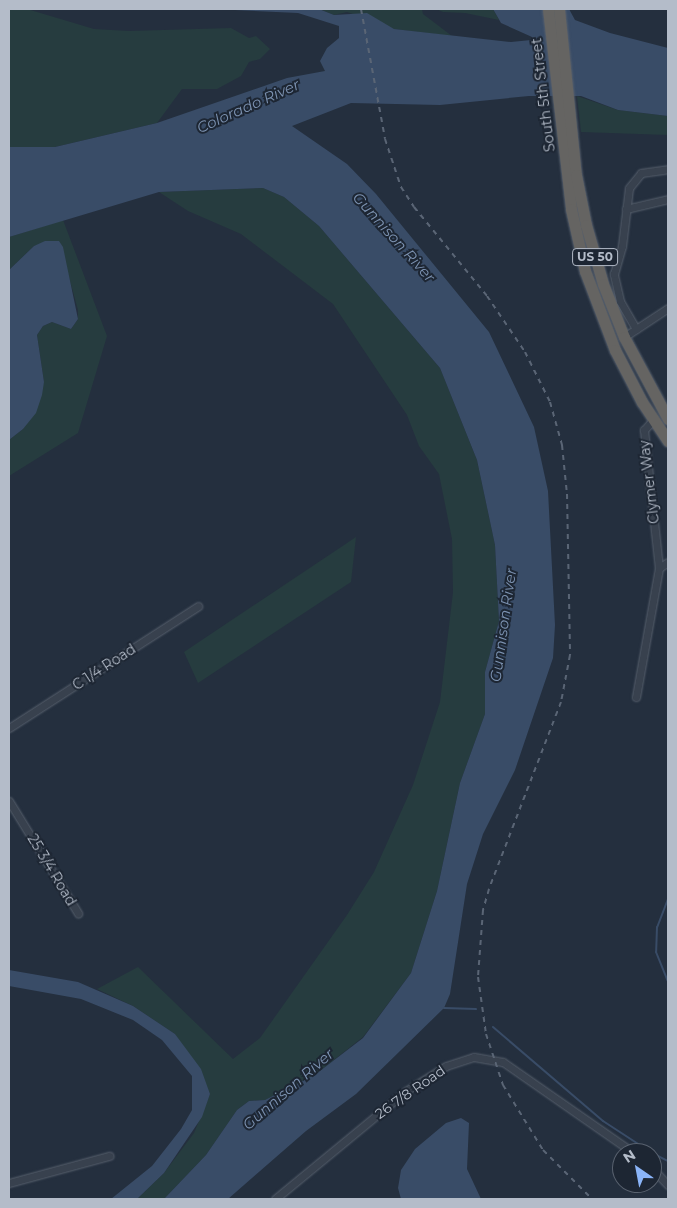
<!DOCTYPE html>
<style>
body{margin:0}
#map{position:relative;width:677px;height:1208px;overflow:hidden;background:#242f3e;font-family:Montserrat,sans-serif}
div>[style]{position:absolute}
.green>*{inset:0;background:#263c3f}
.water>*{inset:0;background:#394c67}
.stream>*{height:2px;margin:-1px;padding:0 1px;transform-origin:1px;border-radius:1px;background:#394c67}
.roads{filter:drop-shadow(0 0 1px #565f6c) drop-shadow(0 0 1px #565f6c)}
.minor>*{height:7px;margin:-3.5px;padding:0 3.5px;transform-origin:3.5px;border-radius:3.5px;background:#38414e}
.trunk>*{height:11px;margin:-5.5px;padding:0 5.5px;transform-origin:5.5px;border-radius:5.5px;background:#656462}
.rail>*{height:2px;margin-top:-1px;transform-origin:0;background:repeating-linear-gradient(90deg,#5a6575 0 5px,transparent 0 10px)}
span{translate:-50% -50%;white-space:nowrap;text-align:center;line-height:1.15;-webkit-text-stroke:4px #1d2633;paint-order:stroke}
.shield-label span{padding:1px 4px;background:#1d2633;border:1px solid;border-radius:4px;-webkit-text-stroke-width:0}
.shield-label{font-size:12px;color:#b4bcc9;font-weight:700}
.street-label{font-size:14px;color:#b4bcc9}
.water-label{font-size:15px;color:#7c92b1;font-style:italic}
.frame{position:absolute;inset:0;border:10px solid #b4bcc9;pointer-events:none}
.north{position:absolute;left:612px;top:1143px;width:50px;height:50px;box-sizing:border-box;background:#1d2633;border:1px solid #59626f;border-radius:50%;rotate:327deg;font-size:14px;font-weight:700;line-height:20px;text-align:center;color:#b4bcc9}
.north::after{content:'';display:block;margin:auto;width:18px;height:22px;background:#8ab4f8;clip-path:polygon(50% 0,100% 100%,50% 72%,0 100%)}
</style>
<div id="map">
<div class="green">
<i style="clip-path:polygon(9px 9px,27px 9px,94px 29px,129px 31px,231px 28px,249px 38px,256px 36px,270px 49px,260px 59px,249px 62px,241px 76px,217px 89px,182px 89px,157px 123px,55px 147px,9px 147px)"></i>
<i style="clip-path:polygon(319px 9px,422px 9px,423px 14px,452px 36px,394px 29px,347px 12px,334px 15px)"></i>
<i style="clip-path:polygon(436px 9px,493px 9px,499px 20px,465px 13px,443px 12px)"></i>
<i style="clip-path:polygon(577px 96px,618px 110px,668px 116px,668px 135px,581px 132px)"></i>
<i style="clip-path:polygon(263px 188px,284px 197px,319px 226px,440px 368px,477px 460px,495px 545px,499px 621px,485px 672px,485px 714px,460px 783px,437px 891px,411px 973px,363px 1037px,316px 1074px,265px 1100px,249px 1101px,237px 1110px,206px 1155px,164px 1199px,137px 1199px,164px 1173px,194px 1133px,210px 1094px,175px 1034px,133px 1006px,97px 989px,138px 967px,233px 1059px,260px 1038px,347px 915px,374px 872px,413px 785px,440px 702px,453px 592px,452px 539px,439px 474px,419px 446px,407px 415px,333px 304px,241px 234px,188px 211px,159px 192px)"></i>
<i style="clip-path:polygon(63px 220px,107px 336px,78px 433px,9px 476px,9px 440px,23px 429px,44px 382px,37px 335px,43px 326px,52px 322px,71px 329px,78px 319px,78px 310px,59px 241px,34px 246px,9px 270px,9px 237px)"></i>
<i style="clip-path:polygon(356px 537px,351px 582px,198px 683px,184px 652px)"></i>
</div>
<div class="water">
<i style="clip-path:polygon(213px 9px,319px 9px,334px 15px,367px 13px,394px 29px,511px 42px,531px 40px,532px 37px,501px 23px,493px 9px,569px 9px,575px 20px,610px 33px,668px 48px,668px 116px,618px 110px,581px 96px,529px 96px,440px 105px,351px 103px,292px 126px,347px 164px,376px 194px,489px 332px,534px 427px,548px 491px,555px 625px,553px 658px,515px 770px,483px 834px,467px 884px,450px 994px,444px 1008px,356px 1094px,306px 1131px,228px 1199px,164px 1199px,206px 1155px,237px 1110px,249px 1101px,265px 1100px,316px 1074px,363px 1038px,411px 973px,437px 891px,460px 783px,485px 714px,485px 672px,499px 621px,495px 545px,477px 460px,440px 368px,319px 226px,284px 197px,263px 188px,159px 192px,9px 237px,9px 147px,55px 147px,157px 123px,287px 78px,325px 71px,320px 61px,327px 48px,339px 38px,339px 26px,298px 13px)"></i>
<i style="clip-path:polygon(45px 241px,59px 241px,63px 247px,78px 319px,71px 329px,52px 322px,43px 326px,37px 335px,44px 382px,42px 395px,36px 413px,23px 429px,9px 440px,9px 270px,34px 246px)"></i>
<i style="clip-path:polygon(9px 970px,78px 982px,133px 1006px,175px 1034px,201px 1069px,210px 1094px,202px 1117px,164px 1173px,137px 1199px,111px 1199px,152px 1166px,181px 1129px,192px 1110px,192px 1076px,162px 1040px,133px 1020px,81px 999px,9px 986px)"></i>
<i style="clip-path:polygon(461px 1118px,469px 1123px,467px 1169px,481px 1199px,401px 1199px,398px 1188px,401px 1170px,415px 1149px,446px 1123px)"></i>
</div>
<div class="stream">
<i style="left:668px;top:899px;width:30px;rotate:111deg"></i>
<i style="left:657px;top:927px;width:25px;rotate:92deg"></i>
<i style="left:656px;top:952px;width:31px;rotate:68deg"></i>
<i style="left:444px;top:1008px;width:32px;rotate:2deg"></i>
<i style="left:493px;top:1027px;width:145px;rotate:40.5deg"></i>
<i style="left:603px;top:1121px;width:59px;rotate:33.1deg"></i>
<i style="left:652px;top:1153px;width:18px;rotate:27deg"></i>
</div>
<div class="roads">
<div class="minor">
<i style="left:626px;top:209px;width:43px;rotate:-13.4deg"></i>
<i style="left:636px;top:329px;width:32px;rotate:-120deg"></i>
<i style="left:620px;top:301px;width:28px;rotate:-103deg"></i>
<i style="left:614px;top:274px;width:29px;rotate:-74deg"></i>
<i style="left:622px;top:246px;width:58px;rotate:-83.1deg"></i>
<i style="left:629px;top:188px;width:19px;rotate:-51deg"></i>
<i style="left:641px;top:173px;width:27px;rotate:-8deg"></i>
<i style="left:624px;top:337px;width:53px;rotate:-33.4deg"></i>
<i style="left:659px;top:568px;width:11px;rotate:-34deg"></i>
<i style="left:636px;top:697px;width:131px;rotate:-79.9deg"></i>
<i style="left:659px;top:568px;width:139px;rotate:-96.2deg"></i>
<i style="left:644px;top:430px;width:15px;rotate:-48deg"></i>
<i style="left:9px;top:728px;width:225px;rotate:-32.8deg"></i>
<i style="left:9px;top:801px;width:132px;rotate:58.4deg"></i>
<i style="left:652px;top:1168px;width:23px;rotate:47deg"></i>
<i style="left:9px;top:1183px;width:104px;rotate:-15.1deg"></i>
<i style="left:275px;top:1199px;width:170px;rotate:-39.5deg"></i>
<i style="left:406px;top:1091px;width:47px;rotate:-32deg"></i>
<i style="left:446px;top:1066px;width:29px;rotate:-18deg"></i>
<i style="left:474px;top:1057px;width:29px;rotate:10deg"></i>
<i style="left:503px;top:1062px;width:160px;rotate:34.8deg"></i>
</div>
<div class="trunk">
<i style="left:548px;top:9px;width:201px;rotate:83.4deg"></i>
<i style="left:571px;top:209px;width:64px;rotate:77.3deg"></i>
<i style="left:585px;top:271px;width:85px;rotate:69.2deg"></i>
<i style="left:615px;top:350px;width:59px;rotate:62.6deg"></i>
<i style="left:642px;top:402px;width:47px;rotate:56.3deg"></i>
<i style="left:559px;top:9px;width:167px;rotate:84.2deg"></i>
<i style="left:576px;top:175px;width:51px;rotate:78.7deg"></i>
<i style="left:586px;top:225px;width:61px;rotate:73.9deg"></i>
<i style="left:603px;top:284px;width:57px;rotate:68.4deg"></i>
<i style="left:624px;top:337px;width:93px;rotate:61.8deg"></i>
</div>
</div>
<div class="rail">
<i style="left:361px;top:9px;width:132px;rotate:79.5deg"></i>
<i style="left:385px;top:139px;width:51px;rotate:71.6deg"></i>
<i style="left:401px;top:187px;width:24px;rotate:57deg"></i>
<i style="left:414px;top:207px;width:115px;rotate:50.6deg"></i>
<i style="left:487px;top:296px;width:68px;rotate:55.8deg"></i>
<i style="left:525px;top:352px;width:56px;rotate:63.4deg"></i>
<i style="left:550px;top:402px;width:45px;rotate:74.4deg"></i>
<i style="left:562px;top:445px;width:49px;rotate:84.2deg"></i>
<i style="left:567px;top:494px;width:161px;rotate:88.9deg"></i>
<i style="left:570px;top:655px;width:48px;rotate:100.8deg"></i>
<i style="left:561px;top:702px;width:200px;rotate:111.1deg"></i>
<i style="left:489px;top:889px;width:22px;rotate:106deg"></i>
<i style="left:483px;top:910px;width:67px;rotate:94.3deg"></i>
<i style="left:478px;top:977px;width:58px;rotate:82deg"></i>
<i style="left:486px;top:1034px;width:54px;rotate:71.6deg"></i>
<i style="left:503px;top:1085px;width:76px;rotate:58.4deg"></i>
<i style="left:543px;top:1150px;width:69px;rotate:45deg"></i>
</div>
<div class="shield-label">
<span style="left:595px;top:257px">US 50</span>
</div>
<div class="street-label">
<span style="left:543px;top:95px;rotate:-97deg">South 5th Street</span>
<span style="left:649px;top:482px;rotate:-97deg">Clymer Way</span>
<span style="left:104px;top:667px;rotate:-33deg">C 1/4 Road</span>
<span style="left:52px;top:870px;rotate:59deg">25 3/4 Road</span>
<span style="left:410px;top:1092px;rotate:-35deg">26 7/8 Road</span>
</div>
<div class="water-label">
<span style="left:248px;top:106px;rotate:-24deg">Colorado River</span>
<span style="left:394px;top:237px;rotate:48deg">Gunnison River</span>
<span style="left:503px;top:625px;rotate:-82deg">Gunnison River</span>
<span style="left:288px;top:1089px;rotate:-41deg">Gunnison River</span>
</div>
<div class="frame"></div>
<div class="north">N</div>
</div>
